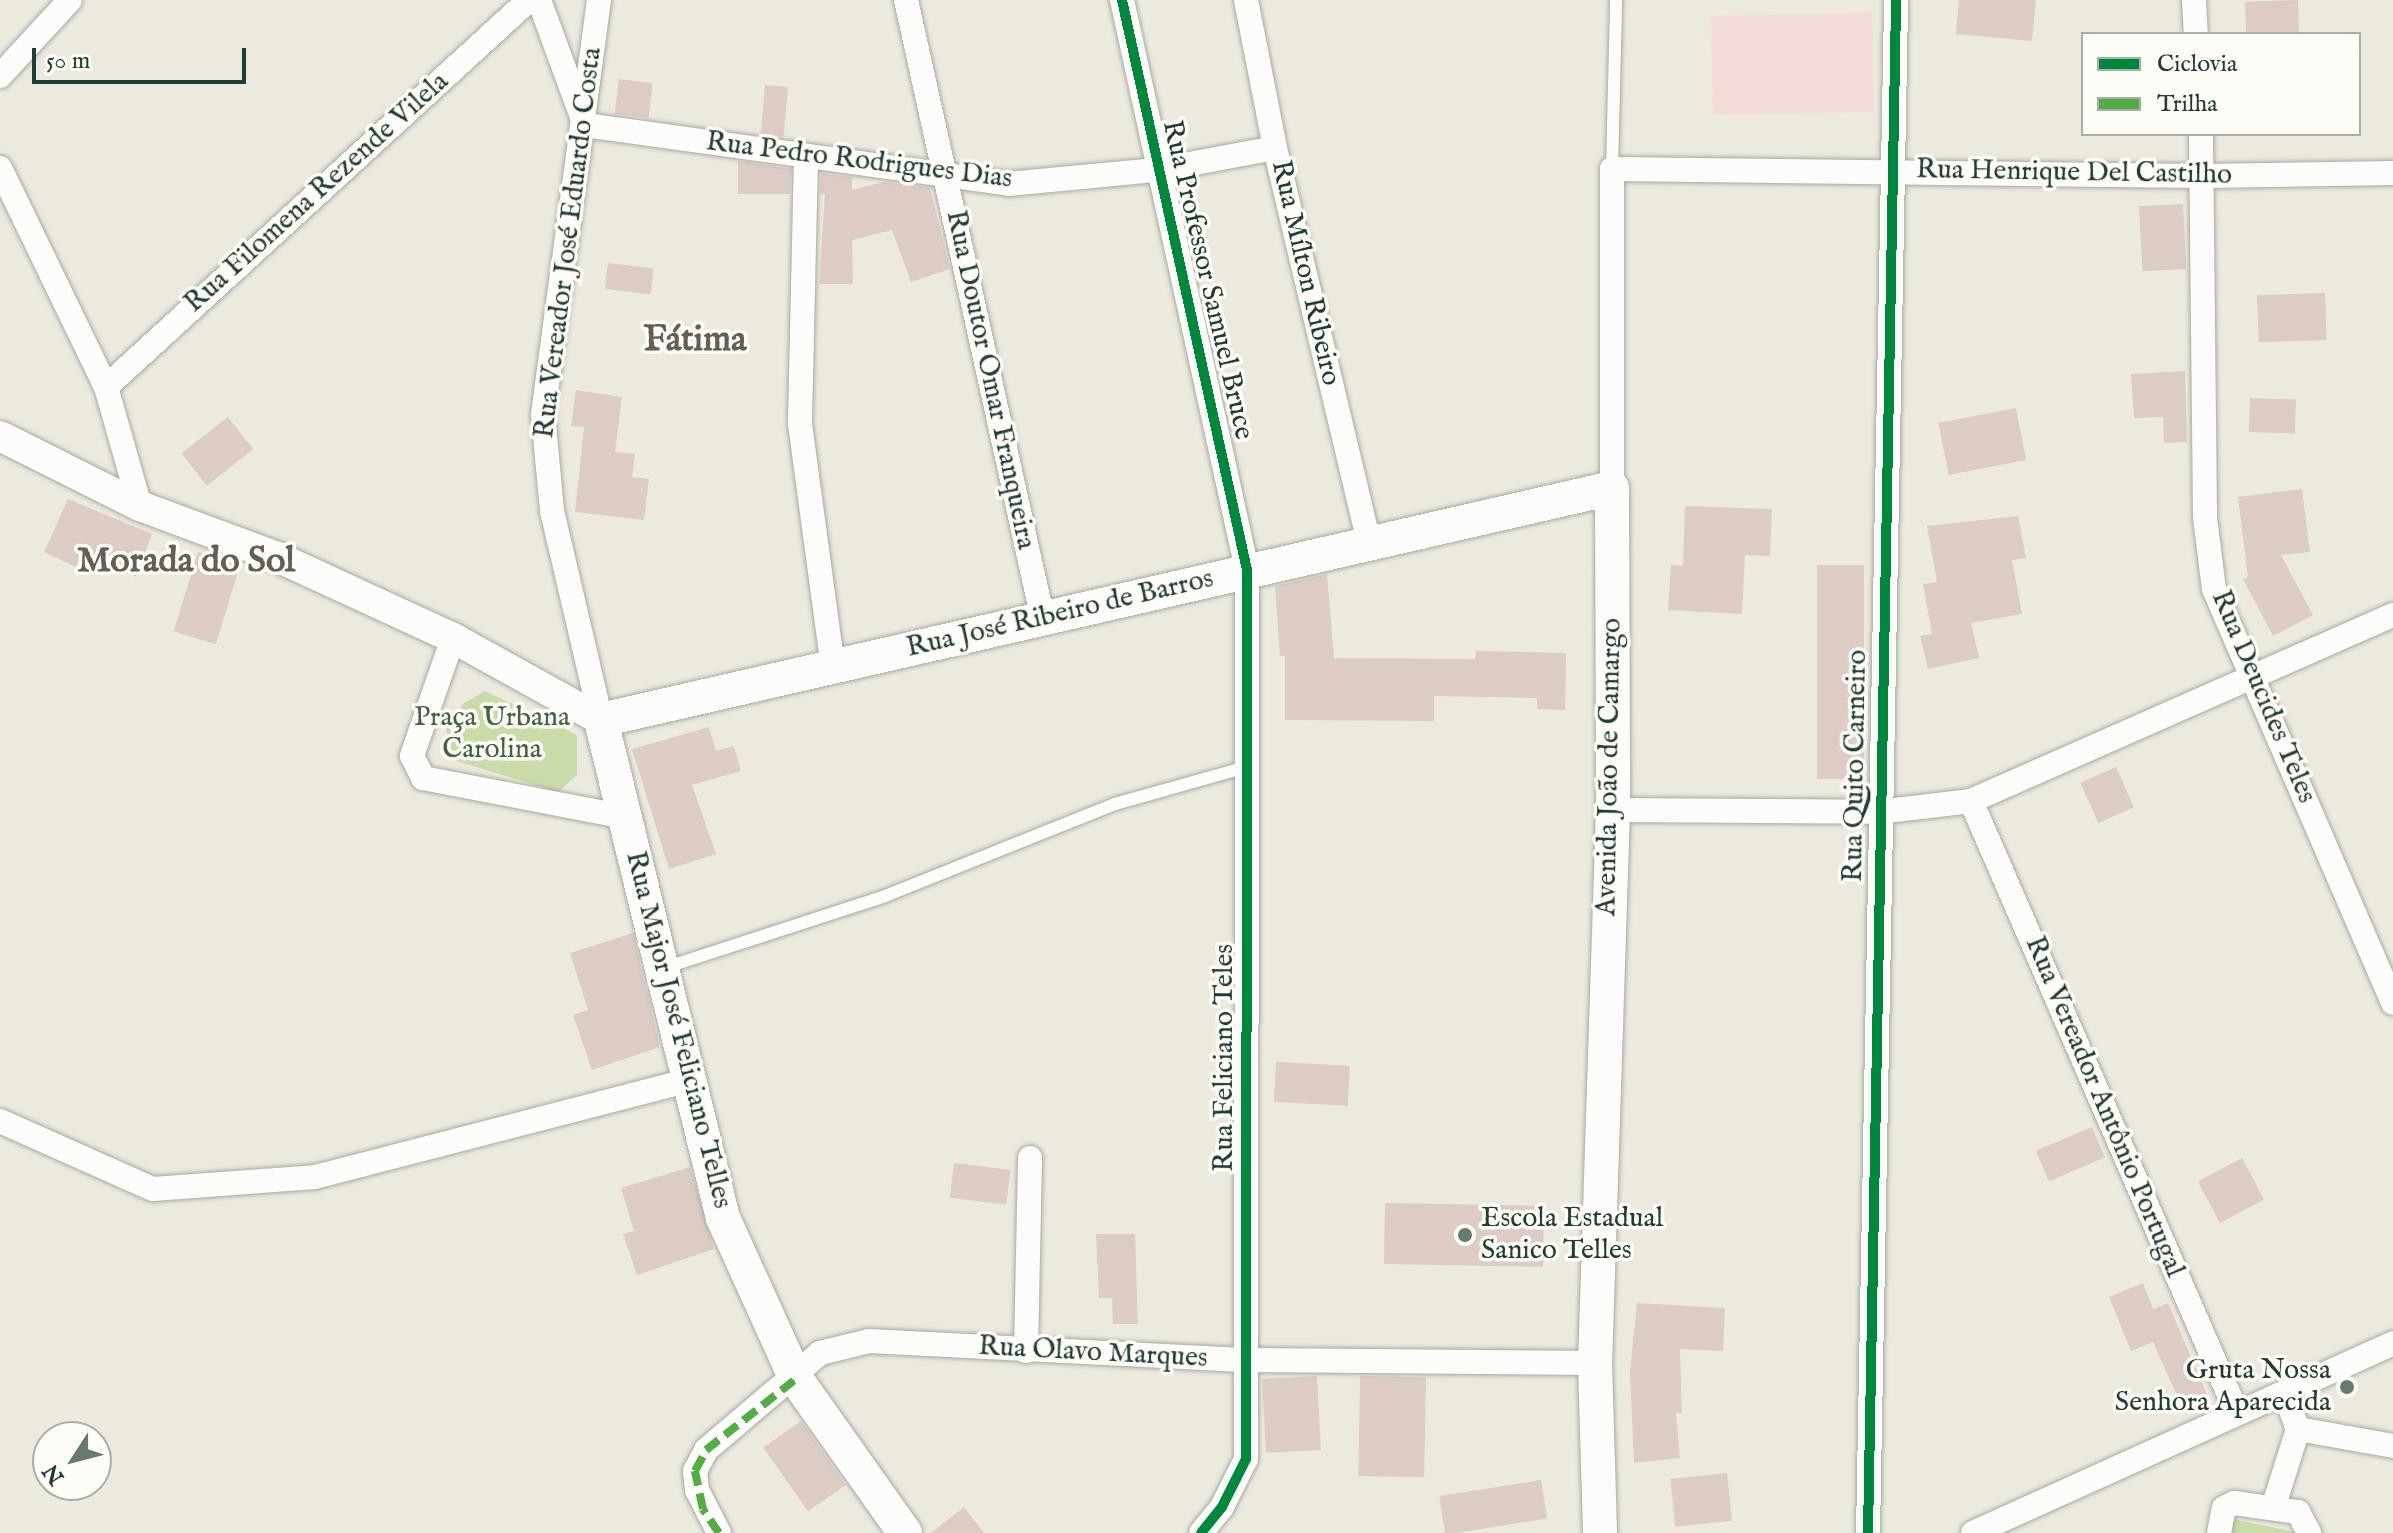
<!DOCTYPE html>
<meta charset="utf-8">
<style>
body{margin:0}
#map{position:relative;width:2393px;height:1533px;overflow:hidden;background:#eceade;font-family:"IM FELL English",serif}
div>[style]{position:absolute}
.built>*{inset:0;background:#f2dbd8;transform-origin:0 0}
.green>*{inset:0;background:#c9dba6}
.building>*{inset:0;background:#dcccc5;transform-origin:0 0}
.roads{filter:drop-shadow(0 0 2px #a7aaa2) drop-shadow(0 0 2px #a7aaa2)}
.service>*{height:12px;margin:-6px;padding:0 6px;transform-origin:6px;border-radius:6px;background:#fcfcfa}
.minor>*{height:24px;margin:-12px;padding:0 12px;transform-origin:12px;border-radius:12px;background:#fcfcfa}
.tertiary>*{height:30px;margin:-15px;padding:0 15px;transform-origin:15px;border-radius:15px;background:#fcfcfa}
.secondary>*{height:34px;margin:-17px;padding:0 17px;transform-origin:17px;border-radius:17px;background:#fcfcfa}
.quiet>*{height:8px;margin-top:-4px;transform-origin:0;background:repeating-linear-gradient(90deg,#52ad45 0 16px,transparent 0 24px)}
.cycleway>*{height:10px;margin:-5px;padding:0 5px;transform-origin:5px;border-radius:5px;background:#00873e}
.dots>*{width:22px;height:22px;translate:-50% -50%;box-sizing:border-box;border:4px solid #fdfcf7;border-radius:50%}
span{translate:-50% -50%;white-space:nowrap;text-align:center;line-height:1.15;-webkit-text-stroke:7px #fdfcf7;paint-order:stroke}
.street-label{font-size:28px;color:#1f3d34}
.park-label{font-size:28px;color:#426245}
.poi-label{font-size:28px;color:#1f3d34}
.left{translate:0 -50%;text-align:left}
.right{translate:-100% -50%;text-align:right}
.district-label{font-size:36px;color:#655e57;font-weight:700}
.legend{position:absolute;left:2081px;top:32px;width:280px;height:104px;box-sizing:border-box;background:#fdfcf7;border:2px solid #a4b0a9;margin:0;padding:10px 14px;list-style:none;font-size:24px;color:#1f3d34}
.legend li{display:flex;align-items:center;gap:16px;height:40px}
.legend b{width:40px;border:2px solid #a4b0a9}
.north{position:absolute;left:32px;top:1421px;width:80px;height:80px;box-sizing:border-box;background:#fdfcf7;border:2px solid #a4b0a9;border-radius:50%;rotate:234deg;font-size:22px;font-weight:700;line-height:32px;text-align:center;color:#1f3d34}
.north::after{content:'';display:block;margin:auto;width:28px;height:36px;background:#677a70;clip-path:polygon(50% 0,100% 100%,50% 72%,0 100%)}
.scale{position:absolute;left:32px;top:48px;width:214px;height:36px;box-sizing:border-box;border:4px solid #1f3d34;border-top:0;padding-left:10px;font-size:24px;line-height:28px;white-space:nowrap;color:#1f3d34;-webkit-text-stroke:6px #fdfcf7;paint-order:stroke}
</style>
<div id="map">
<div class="built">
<i style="left:1872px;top:13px;width:99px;height:161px;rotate:89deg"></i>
</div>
<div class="green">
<i style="clip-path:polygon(485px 691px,577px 735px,577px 775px,558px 792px,450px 759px,446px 727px,464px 703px)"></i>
<i style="clip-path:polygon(2232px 1519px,2300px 1533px,2229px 1533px)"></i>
</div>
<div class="building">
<i style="clip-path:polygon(1959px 0,2036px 0,2032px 41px,1956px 34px)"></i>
<i style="left:2298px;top:0;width:34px;height:53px;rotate:88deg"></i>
<i style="left:619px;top:79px;width:34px;height:35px;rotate:7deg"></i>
<i style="left:765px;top:85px;width:23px;height:50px;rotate:5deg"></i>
<i style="clip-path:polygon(738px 161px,791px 169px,790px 194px,738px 194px)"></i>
<i style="clip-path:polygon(821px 173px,852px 177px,852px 190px,884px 182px,930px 188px,950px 269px,911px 282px,892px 230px,852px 240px,853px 284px,819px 284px,825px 194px,820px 194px)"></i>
<i style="left:2183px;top:204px;width:65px;height:44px;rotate:87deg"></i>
<i style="left:608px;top:263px;width:46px;height:26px;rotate:7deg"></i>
<i style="left:2325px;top:293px;width:47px;height:68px;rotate:88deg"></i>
<i style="clip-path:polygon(2185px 371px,2187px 442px,2164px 443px,2163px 417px,2134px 418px,2131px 374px)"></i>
<i style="clip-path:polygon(576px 390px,622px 397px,615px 452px,635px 454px,632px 477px,649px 479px,644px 520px,575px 512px,584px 427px,571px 426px)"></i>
<i style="left:2250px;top:398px;width:46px;height:34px;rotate:2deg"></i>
<i style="left:2016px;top:408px;width:53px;height:79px;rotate:79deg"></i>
<i style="left:228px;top:417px;width:41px;height:59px;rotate:52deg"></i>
<i style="clip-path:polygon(2302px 489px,2310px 552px,2281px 555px,2313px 615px,2273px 636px,2243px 579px,2248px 577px,2238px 497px)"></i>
<i style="clip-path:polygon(68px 499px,152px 534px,136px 577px,81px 555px,76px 567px,44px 552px)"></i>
<i style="clip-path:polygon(1685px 506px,1772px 509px,1770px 556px,1745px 555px,1742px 614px,1668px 610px,1671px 565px,1683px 566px)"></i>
<i style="clip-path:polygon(2018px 516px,2026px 558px,2012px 560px,2022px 614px,1971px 623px,1979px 658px,1928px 669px,1920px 636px,1932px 634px,1923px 584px,1937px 582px,1927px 526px)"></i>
<i style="left:198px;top:552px;width:44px;height:83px;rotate:17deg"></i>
<i style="left:1864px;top:565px;width:214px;height:47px;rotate:90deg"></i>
<i style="clip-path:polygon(1327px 574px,1334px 658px,1475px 659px,1476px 651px,1566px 653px,1565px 710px,1537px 709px,1537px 698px,1434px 696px,1434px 721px,1285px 720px,1285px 655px,1280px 656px,1275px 586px)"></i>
<i style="clip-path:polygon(709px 727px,716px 751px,734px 746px,741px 771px,692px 785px,716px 854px,669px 869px,632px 749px)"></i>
<i style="left:2116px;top:767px;width:44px;height:39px;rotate:66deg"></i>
<i style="clip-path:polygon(633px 933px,660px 1047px,592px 1070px,573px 1015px,588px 1010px,570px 953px)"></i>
<i style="left:1276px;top:1062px;width:74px;height:40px;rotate:3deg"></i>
<i style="left:2092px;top:1127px;width:33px;height:61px;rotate:67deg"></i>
<i style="left:2242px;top:1158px;width:47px;height:50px;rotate:62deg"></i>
<i style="left:954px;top:1163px;width:57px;height:35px;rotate:7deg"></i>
<i style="clip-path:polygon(690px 1167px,714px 1249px,637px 1275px,623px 1234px,634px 1231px,621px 1188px)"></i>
<i style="left:1385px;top:1203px;width:159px;height:61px;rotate:1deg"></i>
<i style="clip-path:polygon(1096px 1234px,1135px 1234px,1138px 1324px,1113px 1324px,1112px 1298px,1099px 1298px)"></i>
<i style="clip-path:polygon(2143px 1283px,2153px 1309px,2168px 1303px,2208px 1397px,2183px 1409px,2153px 1342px,2131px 1351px,2109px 1297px)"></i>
<i style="clip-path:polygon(1637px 1303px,1725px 1308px,1723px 1351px,1680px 1349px,1682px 1413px,1676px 1413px,1680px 1458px,1634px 1463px,1630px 1372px)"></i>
<i style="left:1317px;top:1376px;width:74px;height:55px;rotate:87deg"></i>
<i style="left:1360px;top:1376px;width:66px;height:100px;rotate:1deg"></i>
<i style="left:801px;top:1421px;width:78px;height:46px;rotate:55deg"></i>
<i style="left:1727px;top:1473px;width:48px;height:57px;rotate:84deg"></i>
<i style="left:1541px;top:1480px;width:39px;height:103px;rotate:81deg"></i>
<i style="clip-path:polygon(964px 1507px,984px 1533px,931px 1533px)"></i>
</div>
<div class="roads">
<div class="service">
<i style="left:1612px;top:169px;width:169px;rotate:-88.6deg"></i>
<i style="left:664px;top:968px;width:232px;rotate:-18deg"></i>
<i style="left:885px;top:896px;width:248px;rotate:-21.8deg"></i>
<i style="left:1115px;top:804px;width:137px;rotate:-15.7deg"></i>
</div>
<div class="minor">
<i style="left:539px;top:0;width:133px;rotate:69.8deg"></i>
<i style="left:585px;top:125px;width:427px;rotate:7.9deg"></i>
<i style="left:1008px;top:184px;width:150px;rotate:-5.4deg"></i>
<i style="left:1157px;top:170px;width:120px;rotate:-10.6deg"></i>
<i style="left:599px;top:0;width:419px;rotate:97.7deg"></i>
<i style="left:543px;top:415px;width:96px;rotate:84.6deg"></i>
<i style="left:552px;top:511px;width:215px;rotate:76.8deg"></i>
<i style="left:906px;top:0;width:635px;rotate:77.54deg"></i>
<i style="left:1122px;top:0;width:584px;rotate:77.63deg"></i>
<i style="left:1247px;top:570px;width:889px;rotate:90.06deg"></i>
<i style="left:1246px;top:1459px;width:54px;rotate:116.6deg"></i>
<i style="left:1222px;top:1507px;width:33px;rotate:129deg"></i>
<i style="left:1246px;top:0;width:151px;rotate:78.9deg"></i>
<i style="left:1275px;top:148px;width:407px;rotate:76.6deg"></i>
<i style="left:2194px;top:0;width:34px;rotate:87deg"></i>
<i style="left:0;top:76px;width:103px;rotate:-47.4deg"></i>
<i style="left:2201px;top:134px;width:384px;rotate:89.4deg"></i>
<i style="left:2205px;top:518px;width:72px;rotate:82.8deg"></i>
<i style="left:2214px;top:589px;width:451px;rotate:66.6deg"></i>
<i style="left:806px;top:156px;width:268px;rotate:91.3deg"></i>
<i style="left:800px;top:424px;width:246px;rotate:82.3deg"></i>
<i style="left:0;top:168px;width:243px;rotate:64.2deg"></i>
<i style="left:106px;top:387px;width:124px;rotate:74.1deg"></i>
<i style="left:106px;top:387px;width:573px;rotate:-42.46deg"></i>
<i style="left:1612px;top:488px;width:319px;rotate:-90deg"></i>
<i style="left:1612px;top:169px;width:592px;rotate:0.68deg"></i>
<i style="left:2204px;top:176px;width:189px;rotate:-0.9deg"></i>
<i style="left:453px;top:638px;width:125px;rotate:109.2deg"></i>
<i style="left:412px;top:756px;width:25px;rotate:63deg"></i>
<i style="left:423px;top:778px;width:206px;rotate:10.9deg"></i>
<i style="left:1971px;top:801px;width:667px;rotate:66.51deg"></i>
<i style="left:1613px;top:810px;width:265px;rotate:0.4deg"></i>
<i style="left:1878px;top:812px;width:94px;rotate:-6.7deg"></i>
<i style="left:1971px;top:801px;width:461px;rotate:-23.8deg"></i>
<i style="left:0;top:1121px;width:167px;rotate:24deg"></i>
<i style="left:153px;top:1189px;width:162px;rotate:-4.2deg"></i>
<i style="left:315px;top:1177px;width:386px;rotate:-14.5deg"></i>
<i style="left:1026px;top:1351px;width:193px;rotate:-88.8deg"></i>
<i style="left:2285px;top:1394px;width:37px;rotate:70deg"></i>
<i style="left:2298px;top:1429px;width:97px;rotate:10.1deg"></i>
<i style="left:2273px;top:1508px;width:83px;rotate:-72.4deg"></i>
<i style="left:719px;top:1533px;width:48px;rotate:-117.1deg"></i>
<i style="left:697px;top:1490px;width:19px;rotate:-96deg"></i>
<i style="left:695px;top:1471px;width:24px;rotate:-62deg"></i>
<i style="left:706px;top:1450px;width:150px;rotate:-40.4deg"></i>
<i style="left:820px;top:1353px;width:50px;rotate:-13.8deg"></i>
<i style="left:869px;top:1341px;width:379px;rotate:2.9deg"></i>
<i style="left:1248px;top:1360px;width:347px;rotate:0.5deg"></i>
<i style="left:1868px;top:1533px;width:1533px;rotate:-88.95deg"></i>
<i style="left:1973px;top:1533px;width:461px;rotate:-24.3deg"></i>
<i style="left:2219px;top:1533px;width:25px;rotate:-79deg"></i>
<i style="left:2224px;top:1508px;width:11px;rotate:-27deg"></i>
<i style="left:2234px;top:1503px;width:65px;rotate:8deg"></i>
<i style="left:2298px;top:1512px;width:24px;rotate:62deg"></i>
</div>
<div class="tertiary">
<i style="left:0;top:436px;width:157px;rotate:26.6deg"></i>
<i style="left:140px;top:506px;width:146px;rotate:20.4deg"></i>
<i style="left:277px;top:557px;width:194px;rotate:24.7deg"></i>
<i style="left:453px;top:638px;width:169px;rotate:29deg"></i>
</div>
<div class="secondary">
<i style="left:905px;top:1533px;width:189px;rotate:-125.3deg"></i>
<i style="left:796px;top:1379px;width:177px;rotate:-114.4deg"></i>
<i style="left:723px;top:1218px;width:513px;rotate:-103.77deg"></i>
<i style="left:601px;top:720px;width:1037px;rotate:-12.92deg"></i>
<i style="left:1612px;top:488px;width:322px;rotate:89.8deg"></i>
<i style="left:1613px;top:810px;width:553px;rotate:91.86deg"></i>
<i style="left:1595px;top:1363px;width:170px;rotate:88.3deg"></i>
</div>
</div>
<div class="quiet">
<i style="left:719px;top:1533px;width:29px;rotate:-124deg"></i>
<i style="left:703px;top:1509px;width:39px;rotate:-102deg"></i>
<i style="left:695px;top:1471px;width:24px;rotate:-62deg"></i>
<i style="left:706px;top:1450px;width:115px;rotate:-38.3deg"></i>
</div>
<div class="cycleway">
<i style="left:1122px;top:0;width:584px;rotate:77.63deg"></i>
<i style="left:1247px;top:570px;width:889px;rotate:90.06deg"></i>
<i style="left:1246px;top:1459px;width:54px;rotate:116.6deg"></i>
<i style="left:1222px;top:1507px;width:33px;rotate:129deg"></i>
<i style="left:1868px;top:1533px;width:1533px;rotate:-88.95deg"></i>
</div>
<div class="dots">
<i style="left:1465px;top:1235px;background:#677a70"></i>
<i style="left:2347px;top:1387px;background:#677a70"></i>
</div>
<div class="street-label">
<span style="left:859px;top:161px;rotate:7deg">Rua Pedro Rodrigues Dias</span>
<span style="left:2074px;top:173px;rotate:1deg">Rua Henrique Del Castilho</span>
<span style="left:317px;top:193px;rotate:-42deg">Rua Filomena Rezende Vilela</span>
<span style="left:569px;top:243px;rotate:-83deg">Rua Vereador José Eduardo Costa</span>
<span style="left:1305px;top:273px;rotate:77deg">Rua Mílton Ribeiro</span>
<span style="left:1207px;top:280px;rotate:77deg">Rua Professor Samuel Bruce</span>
<span style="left:990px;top:380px;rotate:78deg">Rua Doutor Omar Franqueira</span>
<span style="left:1060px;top:614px;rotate:-13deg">Rua José Ribeiro de Barros</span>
<span style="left:2263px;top:697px;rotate:67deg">Rua Deucides Teles</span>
<span style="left:1856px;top:766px;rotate:-89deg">Rua Quito Carneiro</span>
<span style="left:1610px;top:767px;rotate:-89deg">Avenida João de Camargo</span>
<span style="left:678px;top:1030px;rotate:76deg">Rua Major José Feliciano Telles</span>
<span style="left:1225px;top:1058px;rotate:-90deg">Rua Feliciano Teles</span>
<span style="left:2104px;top:1107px;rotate:67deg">Rua Vereador Antônio Portugal</span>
<span style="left:1093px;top:1353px;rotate:3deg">Rua Olavo Marques</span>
</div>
<div class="park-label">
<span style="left:492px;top:734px">Praça Urbana<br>Carolina</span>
</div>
<div class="poi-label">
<span class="left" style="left:1481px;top:1235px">Escola Estadual<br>Sanico Telles</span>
<span class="right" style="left:2331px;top:1387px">Gruta Nossa<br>Senhora Aparecida</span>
</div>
<div class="district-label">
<span style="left:695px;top:341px">Fátima</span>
<span style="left:186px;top:562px">Morada do Sol</span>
</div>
<ul class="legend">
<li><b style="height:10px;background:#00873e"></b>Ciclovia</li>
<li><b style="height:10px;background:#52ad45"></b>Trilha</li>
</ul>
<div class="north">N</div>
<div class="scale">50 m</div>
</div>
